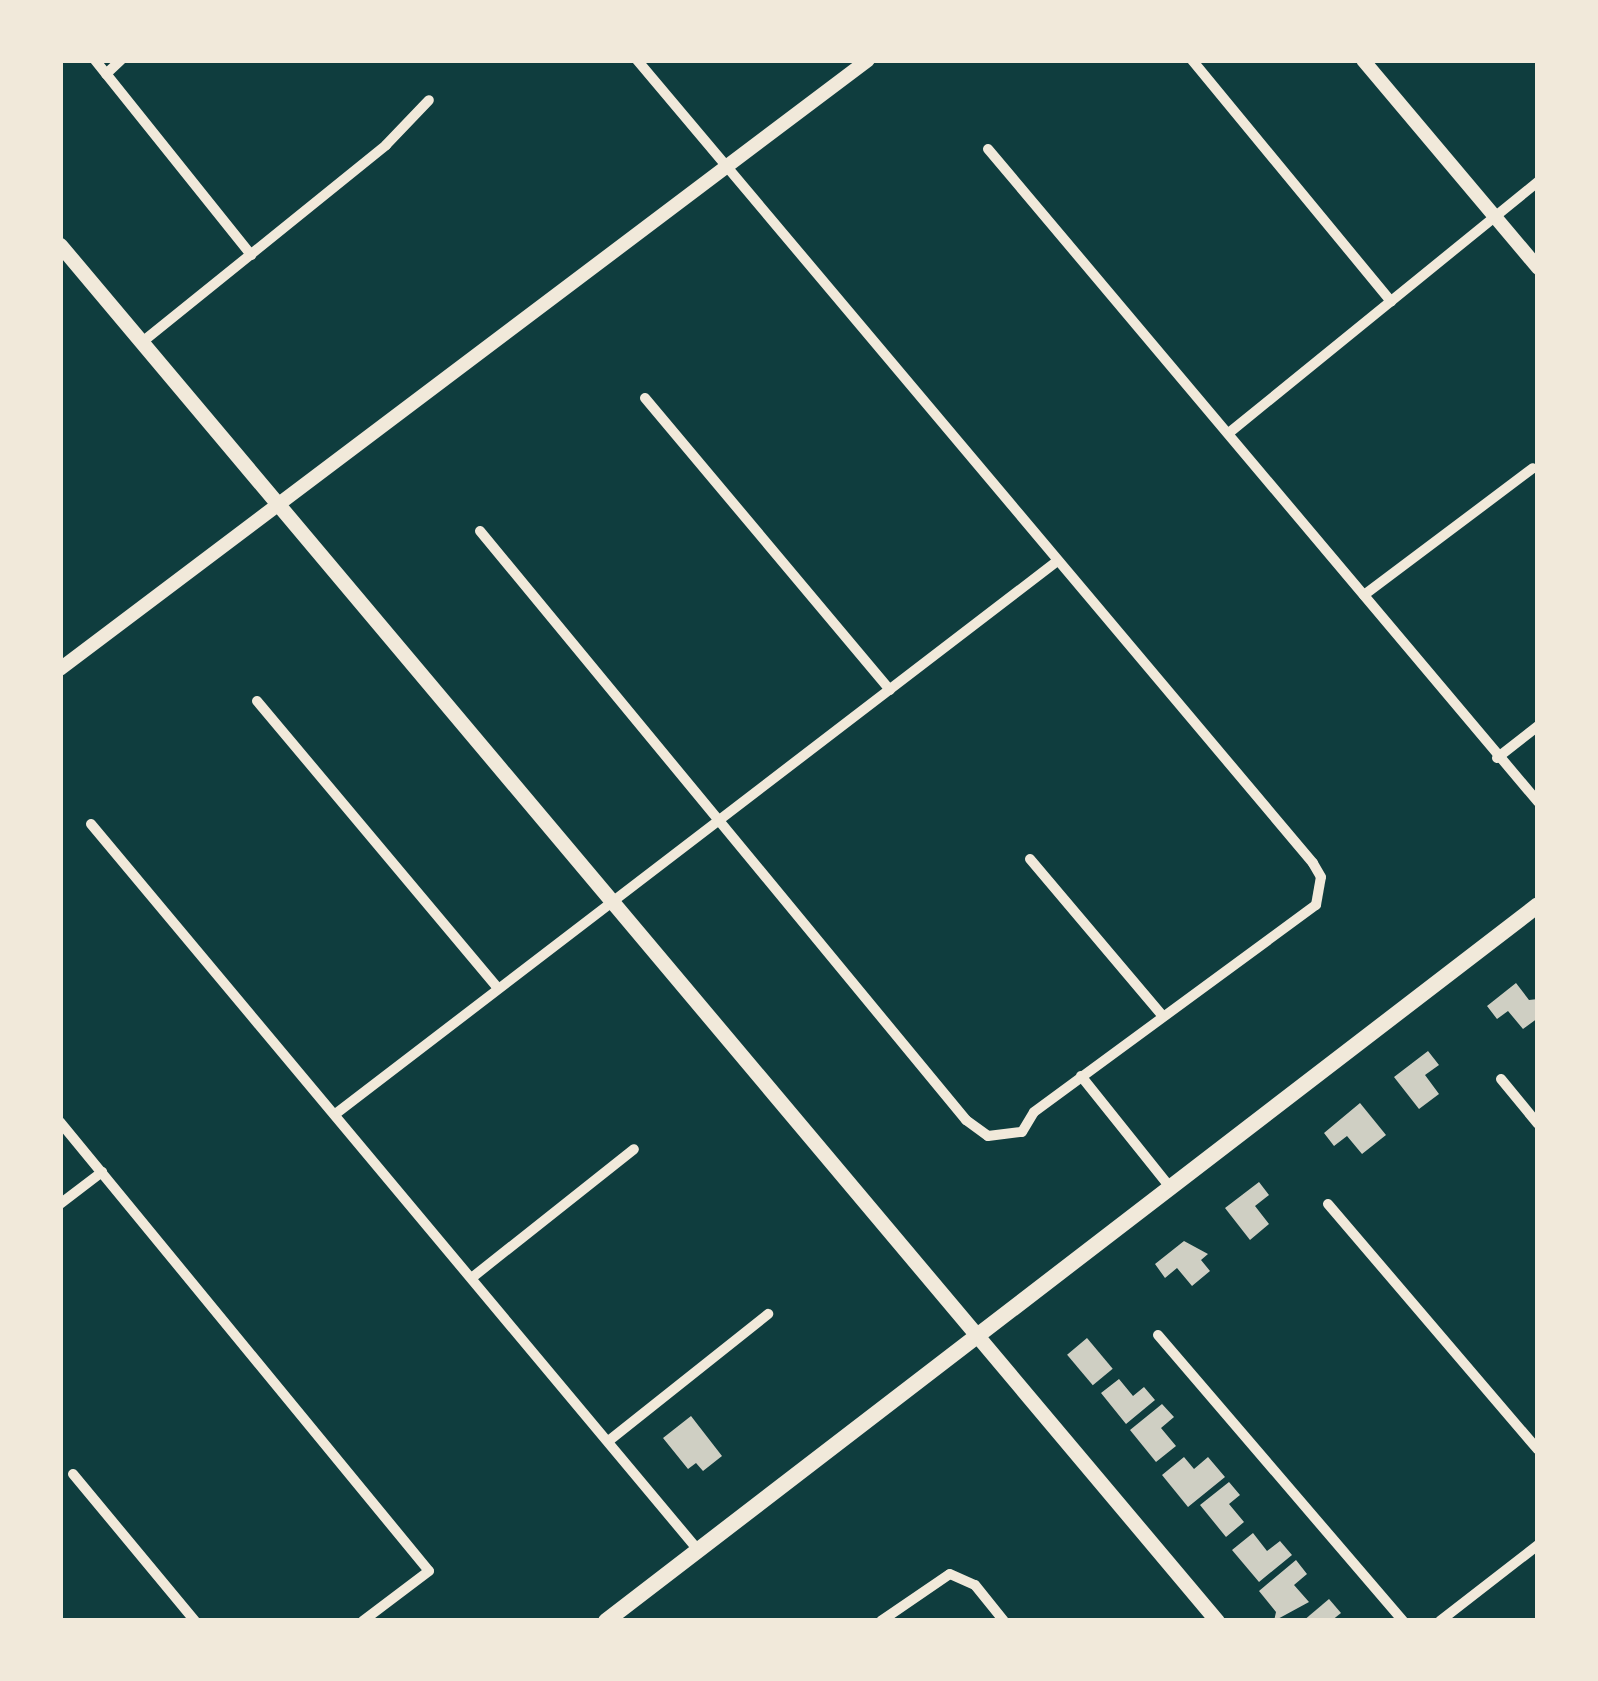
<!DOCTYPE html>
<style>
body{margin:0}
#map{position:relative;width:1598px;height:1681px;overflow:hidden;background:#0f3d3e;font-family:Ubuntu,sans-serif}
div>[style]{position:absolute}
.building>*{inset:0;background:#cfcfc3;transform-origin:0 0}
.minor>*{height:10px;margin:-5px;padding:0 5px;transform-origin:5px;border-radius:5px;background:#f1e9da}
.tertiary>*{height:14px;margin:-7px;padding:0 7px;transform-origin:7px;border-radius:7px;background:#f1e9da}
.secondary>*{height:15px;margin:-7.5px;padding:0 7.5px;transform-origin:7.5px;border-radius:7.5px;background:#f1e9da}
.primary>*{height:16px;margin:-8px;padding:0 8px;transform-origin:8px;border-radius:8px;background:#f1e9da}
span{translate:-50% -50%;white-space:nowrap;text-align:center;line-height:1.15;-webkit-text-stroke:10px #f1e9da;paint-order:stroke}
.frame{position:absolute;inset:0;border:63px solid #f1e9da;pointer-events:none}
</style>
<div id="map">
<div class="building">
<i style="clip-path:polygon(1516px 983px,1529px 1000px,1538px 999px,1538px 1018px,1523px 1029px,1508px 1011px,1497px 1019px,1487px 1006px)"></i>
<i style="clip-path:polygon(1428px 1051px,1439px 1065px,1425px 1075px,1439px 1094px,1419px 1109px,1394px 1077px)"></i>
<i style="clip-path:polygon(1360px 1103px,1386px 1135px,1362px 1154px,1347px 1136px,1334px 1146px,1324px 1133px)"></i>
<i style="clip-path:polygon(1259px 1182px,1269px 1195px,1255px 1206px,1269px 1224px,1250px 1240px,1225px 1208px)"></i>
<i style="clip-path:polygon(1184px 1241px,1208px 1254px,1201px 1260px,1210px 1271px,1192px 1286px,1177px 1268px,1165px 1278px,1155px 1264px)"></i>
<i style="left:1087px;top:1338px;width:40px;height:26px;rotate:50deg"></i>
<i style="clip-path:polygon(1119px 1379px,1133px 1396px,1144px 1387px,1155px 1400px,1126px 1424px,1101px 1393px)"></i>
<i style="clip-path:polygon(1162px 1404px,1174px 1417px,1161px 1428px,1176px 1446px,1156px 1462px,1130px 1430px)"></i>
<i style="clip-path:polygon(691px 1416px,722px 1456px,703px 1471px,696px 1463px,688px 1469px,663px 1438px)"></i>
<i style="clip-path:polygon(1184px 1457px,1194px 1469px,1208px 1457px,1225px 1477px,1188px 1507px,1162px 1475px)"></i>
<i style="clip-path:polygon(1229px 1482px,1240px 1495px,1229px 1504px,1244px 1522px,1226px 1537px,1200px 1505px)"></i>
<i style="clip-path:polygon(1253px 1533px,1267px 1551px,1280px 1541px,1292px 1555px,1259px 1582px,1232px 1550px)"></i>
<i style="clip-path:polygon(1296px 1560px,1307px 1574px,1294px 1585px,1309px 1602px,1274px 1621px,1276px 1612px,1259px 1591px)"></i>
<i style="clip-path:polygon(1329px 1599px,1341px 1613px,1331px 1621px,1303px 1621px)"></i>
</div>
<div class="minor">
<i style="left:95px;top:60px;width:250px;rotate:51.3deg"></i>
<i style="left:1192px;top:60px;width:313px;rotate:50.5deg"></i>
<i style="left:106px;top:74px;width:21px;rotate:-43deg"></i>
<i style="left:988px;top:149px;width:854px;rotate:49.89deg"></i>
<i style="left:141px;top:343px;width:315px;rotate:-38.9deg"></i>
<i style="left:386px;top:145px;width:62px;rotate:-46.3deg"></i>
<i style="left:645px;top:398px;width:381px;rotate:50deg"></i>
<i style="left:1230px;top:432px;width:397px;rotate:-39.1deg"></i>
<i style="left:480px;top:531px;width:764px;rotate:50.47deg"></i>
<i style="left:966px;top:1120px;width:27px;rotate:36deg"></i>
<i style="left:988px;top:1136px;width:34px;rotate:-7deg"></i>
<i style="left:1022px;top:1132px;width:23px;rotate:-59deg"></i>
<i style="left:1034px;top:1112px;width:350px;rotate:-36.3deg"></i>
<i style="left:1316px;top:905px;width:28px;rotate:-80deg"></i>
<i style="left:1321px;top:877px;width:16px;rotate:-120deg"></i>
<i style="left:1313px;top:863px;width:1050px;rotate:-130.09deg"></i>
<i style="left:1364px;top:595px;width:211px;rotate:-36.9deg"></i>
<i style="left:257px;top:701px;width:371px;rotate:50deg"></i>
<i style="left:1497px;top:758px;width:52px;rotate:-38deg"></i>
<i style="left:91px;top:824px;width:946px;rotate:50.1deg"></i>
<i style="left:1030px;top:859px;width:204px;rotate:49.8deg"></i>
<i style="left:1081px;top:1076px;width:141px;rotate:51.3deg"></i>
<i style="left:1501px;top:1079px;width:58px;rotate:50.6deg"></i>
<i style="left:338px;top:1112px;width:904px;rotate:-37.45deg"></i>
<i style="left:60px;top:1122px;width:581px;rotate:50.59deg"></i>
<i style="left:429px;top:1571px;width:83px;rotate:142.9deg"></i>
<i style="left:60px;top:1204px;width:53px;rotate:-37.3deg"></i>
<i style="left:1328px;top:1204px;width:323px;rotate:49.5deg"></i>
<i style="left:474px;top:1276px;width:204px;rotate:-38.4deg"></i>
<i style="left:1158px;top:1335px;width:377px;rotate:49.4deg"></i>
<i style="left:611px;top:1439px;width:201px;rotate:-38.5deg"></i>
<i style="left:73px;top:1474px;width:191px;rotate:50.3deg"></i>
<i style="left:881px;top:1621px;width:83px;rotate:-34.3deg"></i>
<i style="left:950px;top:1574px;width:27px;rotate:24deg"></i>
<i style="left:975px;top:1585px;width:46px;rotate:51.1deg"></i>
<i style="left:1440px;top:1621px;width:124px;rotate:-37.8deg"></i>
</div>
<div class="tertiary">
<i style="left:1363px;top:60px;width:272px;rotate:49.9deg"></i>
<i style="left:60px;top:669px;width:1012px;rotate:-37.01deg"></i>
</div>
<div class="secondary">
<i style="left:60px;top:245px;width:1798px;rotate:49.94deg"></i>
</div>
<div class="primary">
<i style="left:606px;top:1621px;width:1175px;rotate:-37.53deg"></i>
</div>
<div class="frame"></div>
</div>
